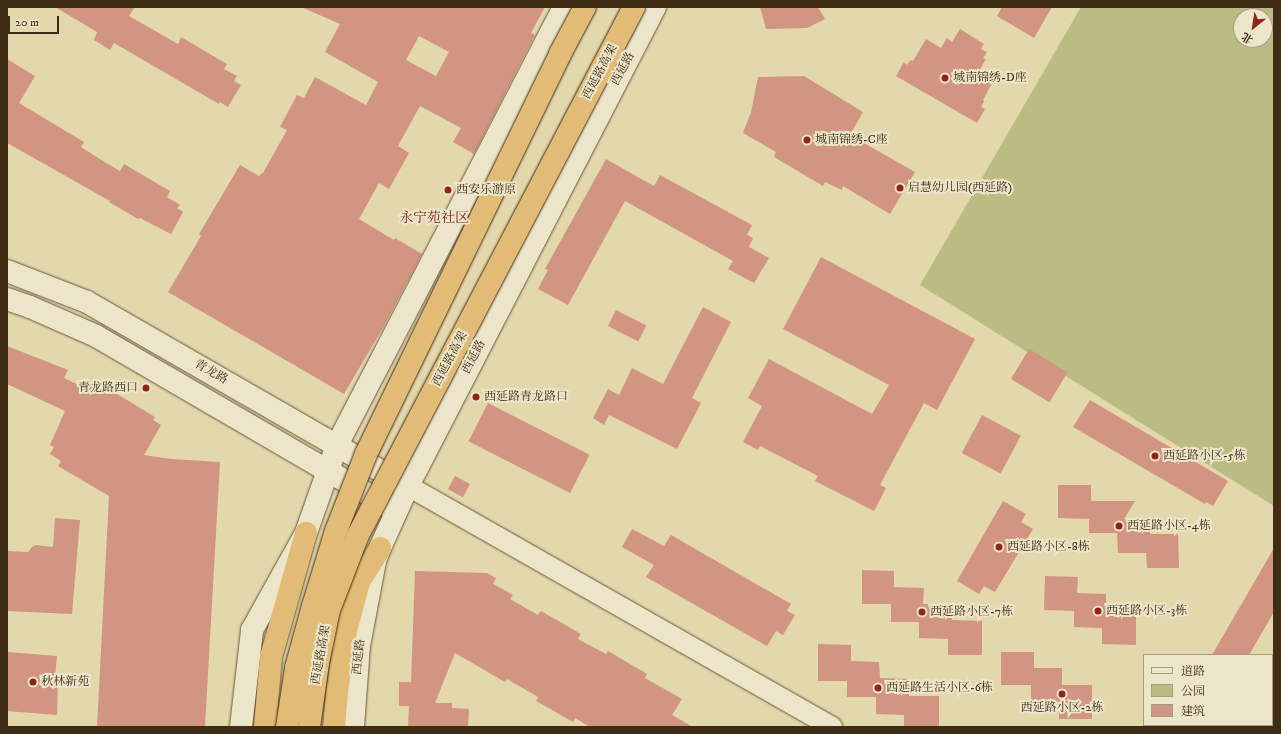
<!DOCTYPE html>
<meta charset="utf-8">
<style>
body{margin:0}
#map{position:relative;width:1281px;height:734px;overflow:hidden;background:#e3d7ac;font-family:"IM FELL DW Pica","Noto Serif SC",serif}
div>[style]{position:absolute}
.green>*{inset:0;background:#bbbc84}
.building>*{inset:0;background:#d19581;transform-origin:0 0}
.roads{filter:drop-shadow(0 0 1px #68573a) drop-shadow(0 0 1px #68573a)}
.minor>*{height:20px;margin:-10px;padding:0 10px;transform-origin:10px;border-radius:10px;background:#ede5c9}
.tertiary>*{height:22px;margin:-11px;padding:0 11px;transform-origin:11px;border-radius:11px;background:#ede5c9}
.secondary>*{height:22px;margin:-11px;padding:0 11px;transform-origin:11px;border-radius:11px;background:#ede5c9}
.trunk>*{height:22px;margin:-11px;padding:0 11px;transform-origin:11px;border-radius:11px;background:#e2bc76}
.bridges{filter:drop-shadow(0 0 1px #3f2c14) drop-shadow(0 0 1px #3f2c14)}
.trunk-bridge>*{height:22px;margin:-11px;padding:0 11px;transform-origin:11px;border-radius:11px;background:#e2bc76}
.dots>*{width:11px;height:11px;translate:-50% -50%;box-sizing:border-box;border:2px solid #ede5c9;border-radius:50%}
span{translate:-50% -50%;white-space:nowrap;text-align:center;line-height:1.15;-webkit-text-stroke:4px #ede5c9;paint-order:stroke}
.street-label{font-size:12px;color:#3f2c14}
.poi-label{font-size:12px;color:#3f2c14}
.left{translate:0 -50%;text-align:left}
.right{translate:-100% -50%;text-align:right}
.quarter-label{font-size:14px;color:#7a1f14}
.frame{position:absolute;inset:0;border:8px solid #3f2c14;pointer-events:none}
.legend{position:absolute;left:1143px;top:654px;width:130px;height:72px;box-sizing:border-box;background:#ede5c9;border:1px solid #a79b81;margin:0;padding:5px 7px;list-style:none;font-size:12px;color:#3f2c14}
.legend li{display:flex;align-items:center;gap:8px;height:20px}
.legend b{width:20px;border:1px solid #a79b81}
.north{position:absolute;left:1233px;top:8px;width:40px;height:40px;box-sizing:border-box;background:#ede5c9;border:1px solid #a79b81;border-radius:50%;rotate:210deg;font-size:11px;font-weight:700;line-height:16px;text-align:center;color:#3f2c14}
.north::after{content:'';display:block;margin:auto;width:14px;height:18px;background:#8f2418;clip-path:polygon(50% 0,100% 100%,50% 72%,0 100%)}
.scale{position:absolute;left:8px;top:16px;width:51px;height:18px;box-sizing:border-box;border:2px solid #3f2c14;border-top:0;padding-left:5px;font-size:12px;line-height:14px;white-space:nowrap;color:#3f2c14;-webkit-text-stroke:3px #ede5c9;paint-order:stroke}
</style>
<div id="map">
<div class="green">
<i style="clip-path:polygon(evenodd,1081px 7px,1274px 7px,1274px 506px,920px 285px,1081px 7px,1241px 16px,1265px 16px,1265px 40px,1241px 40px,1241px 16px)"></i>
</div>
<div class="building">
<i style="clip-path:polygon(55px 7px,135px 7px,129px 16px,178px 44px,181px 37px,227px 64px,224px 69px,237px 76px,234px 81px,241px 85px,228px 107px,220px 102px,219px 104px,114px 43px,110px 50px,94px 40px,97px 32px)"></i>
<i style="clip-path:polygon(evenodd,301px 7px,545px 7px,531px 33px,535px 35px,474px 154px,453px 142px,461px 128px,420px 106px,398px 146px,409px 153px,389px 189px,379px 183px,359px 219px,394px 240px,395px 238px,422px 254px,384px 326px,344px 394px,168px 292px,201px 236px,199px 234px,240px 165px,259px 176px,262px 173px,263px 173px,287px 130px,280px 127px,297px 95px,304px 98px,315px 77px,366px 105px,378px 82px,325px 52px,340px 24px,301px 7px,419px 36px,449px 52px,436px 76px,406px 60px,419px 36px)"></i>
<i style="clip-path:polygon(760px 7px,818px 7px,825px 19px,807px 28px,766px 29px)"></i>
<i style="clip-path:polygon(1002px 7px,1052px 7px,1034px 38px,997px 16px)"></i>
<i style="clip-path:polygon(960px 29px,984px 44px,981px 49px,987px 52px,983px 58px,986px 59px,979px 71px,994px 79px,983px 100px,984px 101px,981px 107px,985px 109px,977px 123px,896px 76px,904px 62px,907px 65px,910px 60px,913px 61px,926px 39px,941px 48px,947px 38px,952px 42px)"></i>
<i style="clip-path:polygon(7px 59px,35px 76px,19px 103px,84px 142px,81px 147px,103px 161px,120px 171px,124px 164px,170px 191px,167px 197px,180px 205px,177px 208px,183px 212px,171px 234px,140px 218px,138px 219px,109px 202px,110px 201px,7px 143px)"></i>
<i style="clip-path:polygon(804px 76px,863px 112px,850px 135px,915px 172px,890px 214px,843px 186px,842px 190px,825px 182px,823px 186px,774px 157px,776px 152px,743px 133px,751px 112px,758px 77px)"></i>
<i style="clip-path:polygon(606px 159px,654px 186px,660px 175px,752px 225px,747px 235px,753px 238px,749px 247px,769px 258px,754px 283px,728px 269px,733px 261px,625px 201px,568px 305px,538px 289px,548px 270px,545px 269px)"></i>
<i style="clip-path:polygon(821px 257px,975px 339px,937px 410px,924px 403px,880px 485px,886px 488px,874px 511px,815px 481px,818px 476px,760px 446px,758px 450px,743px 442px,762px 406px,748px 398px,769px 359px,872px 414px,889px 385px,783px 329px)"></i>
<i style="clip-path:polygon(703px 307px,731px 322px,692px 398px,701px 403px,677px 449px,609px 415px,604px 425px,593px 418px,608px 389px,619px 395px,632px 368px,663px 384px)"></i>
<i style="left:616px;top:310px;width:34px;height:18px;rotate:27deg"></i>
<i style="clip-path:polygon(7px 346px,68px 370px,64px 378px,87px 389px,90px 384px,97px 388px,99px 383px,155px 417px,153px 420px,161px 425px,144px 455px,171px 459px,220px 462px,205px 727px,97px 727px,109px 496px,58px 466px,61px 461px,50px 454px,54px 447px,50px 445px,65px 411px,7px 384px)"></i>
<i style="left:1029px;top:349px;width:45px;height:35px;rotate:31deg"></i>
<i style="clip-path:polygon(1090px 400px,1228px 481px,1213px 506px,1206px 502px,1205px 504px,1073px 427px)"></i>
<i style="left:488px;top:403px;width:114px;height:43px;rotate:27deg"></i>
<i style="left:982px;top:415px;width:44px;height:43px;rotate:28deg"></i>
<i style="left:455px;top:476px;width:17px;height:15px;rotate:28deg"></i>
<i style="clip-path:polygon(1058px 485px,1091px 485px,1091px 501px,1135px 501px,1124px 519px,1149px 519px,1150px 534px,1178px 534px,1179px 568px,1147px 568px,1146px 553px,1118px 553px,1117px 533px,1089px 533px,1089px 519px,1058px 518px)"></i>
<i style="clip-path:polygon(1003px 501px,1026px 514px,1021px 522px,1033px 529px,995px 592px,984px 586px,979px 594px,957px 581px)"></i>
<i style="clip-path:polygon(55px 518px,80px 520px,72px 614px,7px 611px,7px 551px,28px 552px,33px 546px,36px 545px,53px 547px)"></i>
<i style="clip-path:polygon(632px 529px,664px 546px,671px 535px,791px 604px,787px 611px,795px 615px,783px 635px,776px 631px,767px 646px,646px 577px,654px 565px,622px 547px)"></i>
<i style="clip-path:polygon(1274px 548px,1274px 612px,1249px 655px,1212px 655px)"></i>
<i style="clip-path:polygon(862px 570px,894px 571px,894px 587px,924px 588px,923px 604px,952px 604px,952px 620px,982px 621px,982px 655px,948px 655px,948px 639px,919px 638px,919px 622px,891px 622px,891px 604px,862px 604px)"></i>
<i style="clip-path:polygon(415px 571px,487px 573px,496px 578px,493px 584px,513px 595px,510px 599px,538px 615px,541px 611px,581px 634px,578px 639px,606px 654px,608px 651px,647px 674px,645px 678px,682px 699px,672px 715px,693px 727px,590px 727px,575px 718px,573px 722px,536px 701px,538px 697px,507px 679px,505px 682px,455px 653px,435px 703px,452px 703px,452px 708px,469px 709px,468px 727px,408px 727px,409px 706px,399px 706px,399px 682px,411px 682px)"></i>
<i style="clip-path:polygon(1045px 576px,1078px 577px,1077px 593px,1106px 594px,1106px 609px,1136px 610px,1136px 645px,1102px 644px,1102px 628px,1074px 627px,1074px 611px,1044px 610px)"></i>
<i style="clip-path:polygon(818px 644px,851px 645px,851px 661px,879px 662px,880px 678px,909px 679px,909px 696px,939px 696px,939px 727px,904px 727px,904px 715px,876px 714px,876px 697px,847px 697px,847px 681px,818px 681px)"></i>
<i style="clip-path:polygon(7px 652px,57px 656px,55px 678px,58px 678px,57px 715px,7px 711px)"></i>
<i style="clip-path:polygon(1001px 652px,1034px 652px,1034px 668px,1062px 668px,1062px 685px,1092px 685px,1092px 719px,1059px 719px,1059px 703px,1031px 703px,1031px 685px,1001px 685px)"></i>
</div>
<div class="roads">
<div class="minor">
<i style="left:408px;top:486px;width:488px;rotate:29.6deg"></i>
</div>
<div class="tertiary">
<i style="left:7px;top:271px;width:86px;rotate:21.2deg"></i>
<i style="left:87px;top:302px;width:367px;rotate:29.9deg"></i>
<i style="left:7px;top:299px;width:24px;rotate:19deg"></i>
<i style="left:30px;top:307px;width:72px;rotate:23.7deg"></i>
<i style="left:96px;top:336px;width:344px;rotate:30.2deg"></i>
</div>
<div class="secondary">
<i style="left:241px;top:727px;width:98px;rotate:-83.5deg"></i>
<i style="left:252px;top:630px;width:111px;rotate:-60.9deg"></i>
<i style="left:306px;top:533px;width:93px;rotate:-70.6deg"></i>
<i style="left:337px;top:445px;width:493px;rotate:-62.6deg"></i>
<i style="left:353px;top:727px;width:81px;rotate:-85.8deg"></i>
<i style="left:359px;top:646px;width:86px;rotate:-79.3deg"></i>
<i style="left:375px;top:561px;width:14px;rotate:-69deg"></i>
<i style="left:380px;top:548px;width:68px;rotate:-65.7deg"></i>
<i style="left:408px;top:486px;width:539px;rotate:-62.72deg"></i>
</div>
<div class="trunk">
<i style="left:265px;top:727px;width:70px;rotate:-85.1deg"></i>
<i style="left:271px;top:657px;width:129px;rotate:-74.2deg"></i>
<i style="left:334px;top:727px;width:35px;rotate:-85deg"></i>
<i style="left:337px;top:692px;width:62px;rotate:-81.6deg"></i>
<i style="left:346px;top:631px;width:51px;rotate:-75.1deg"></i>
<i style="left:359px;top:582px;width:40px;rotate:-58deg"></i>
</div>
</div>
<div class="bridges">
<div class="trunk-bridge">
<i style="left:287px;top:727px;width:60px;rotate:-81.3deg"></i>
<i style="left:296px;top:668px;width:64px;rotate:-74.7deg"></i>
<i style="left:313px;top:606px;width:78px;rotate:-73deg"></i>
<i style="left:336px;top:531px;width:83px;rotate:-68.7deg"></i>
<i style="left:366px;top:454px;width:445px;rotate:-64.1deg"></i>
<i style="left:560px;top:54px;width:53px;rotate:-62deg"></i>
<i style="left:309px;top:727px;width:65px;rotate:-82deg"></i>
<i style="left:318px;top:663px;width:54px;rotate:-78.3deg"></i>
<i style="left:329px;top:610px;width:80px;rotate:-68.9deg"></i>
<i style="left:358px;top:535px;width:596px;rotate:-62.4deg"></i>
</div>
</div>
<div class="dots">
<i style="left:945px;top:78px;background:#8f2418"></i>
<i style="left:807px;top:140px;background:#8f2418"></i>
<i style="left:900px;top:188px;background:#8f2418"></i>
<i style="left:448px;top:190px;background:#8f2418"></i>
<i style="left:146px;top:388px;background:#8f2418"></i>
<i style="left:476px;top:397px;background:#8f2418"></i>
<i style="left:1155px;top:456px;background:#8f2418"></i>
<i style="left:1119px;top:526px;background:#8f2418"></i>
<i style="left:999px;top:547px;background:#8f2418"></i>
<i style="left:1098px;top:611px;background:#8f2418"></i>
<i style="left:922px;top:612px;background:#8f2418"></i>
<i style="left:33px;top:682px;background:#8f2418"></i>
<i style="left:878px;top:688px;background:#8f2418"></i>
<i style="left:1062px;top:694px;background:#8f2418"></i>
</div>
<div class="street-label">
<span style="left:623px;top:69px;rotate:-62deg">西延路</span>
<span style="left:600px;top:72px;rotate:-62deg">西延路高架</span>
<span style="left:474px;top:357px;rotate:-63deg">西延路</span>
<span style="left:450px;top:359px;rotate:-62deg">西延路高架</span>
<span style="left:211px;top:372px;rotate:30deg">青龙路</span>
<span style="left:321px;top:655px;rotate:-80deg">西延路高架</span>
<span style="left:359px;top:657px;rotate:-84deg">西延路</span>
</div>
<div class="poi-label">
<span class="left" style="left:953px;top:78px">城南锦绣-D座</span>
<span class="left" style="left:815px;top:140px">城南锦绣-C座</span>
<span class="left" style="left:908px;top:188px">启慧幼儿园(西延路)</span>
<span class="left" style="left:456px;top:190px">西安乐游原</span>
<span class="right" style="left:138px;top:388px">青龙路西口</span>
<span class="left" style="left:484px;top:397px">西延路青龙路口</span>
<span class="left" style="left:1163px;top:456px">西延路小区-5栋</span>
<span class="left" style="left:1127px;top:526px">西延路小区-4栋</span>
<span class="left" style="left:1007px;top:547px">西延路小区-8栋</span>
<span class="left" style="left:1106px;top:611px">西延路小区-3栋</span>
<span class="left" style="left:930px;top:612px">西延路小区-7栋</span>
<span class="left" style="left:41px;top:682px">秋林新苑</span>
<span class="left" style="left:886px;top:688px">西延路生活小区-6栋</span>
<span style="left:1062px;top:708px">西延路小区-2栋</span>
</div>
<div class="quarter-label">
<span style="left:434px;top:218px">永宁苑社区</span>
</div>
<div class="frame"></div>
<ul class="legend">
<li><b style="height:5px;background:#ede5c9"></b>道路</li>
<li><b style="height:11px;background:#bbbc84"></b>公园</li>
<li><b style="height:11px;background:#d19581"></b>建筑</li>
</ul>
<div class="north">北</div>
<div class="scale">20 m</div>
</div>
